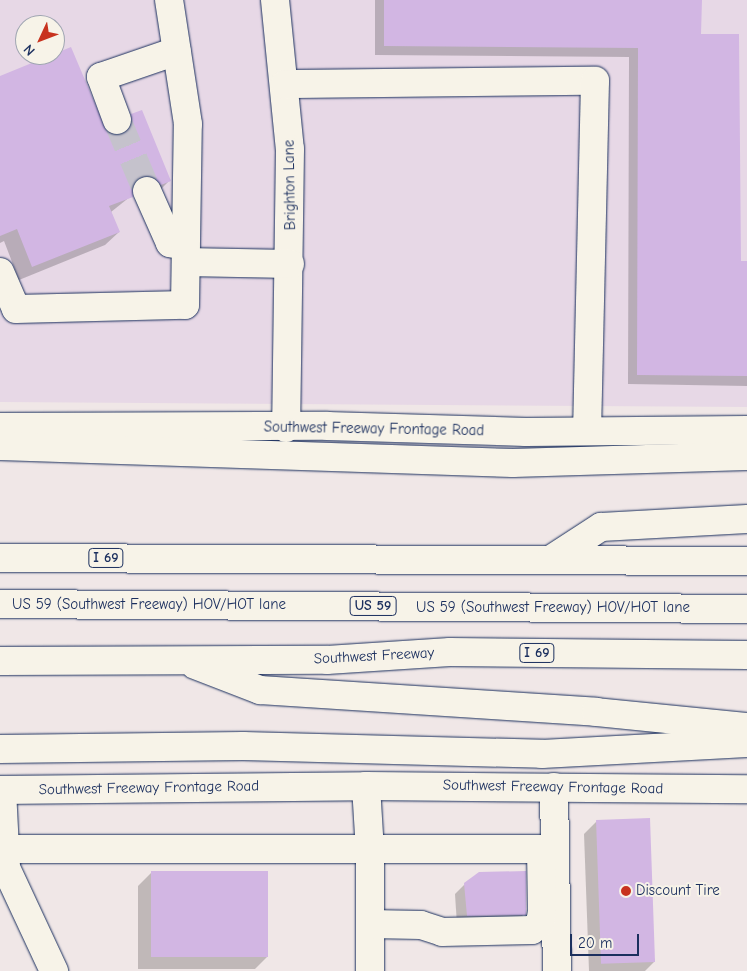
<!DOCTYPE html>
<style>
body{margin:0}
#map{position:relative;width:747px;height:971px;overflow:hidden;background:#f0e7e7;font-family:"Comic Neue",sans-serif}
div>[style]{position:absolute}
.built>*{inset:0;background:#e7d8e6}
.shadow>*{inset:0;background:#0003}
.building>*{inset:0;background:#d2b6e3;transform-origin:0 0}
.minor-tunnel>*{height:28px;margin-top:-14px;transform-origin:0;background:repeating-linear-gradient(90deg,#c5c2cc 0 28px,transparent 0 42px)}
.roads{filter:drop-shadow(0 0 1px #1b2f5e) drop-shadow(0 0 1px #1b2f5e)}
.minor>*{height:28px;margin:-14px;padding:0 14px;transform-origin:14px;border-radius:14px;background:#f7f3e8}
.major>*{height:28px;margin:-14px;padding:0 14px;transform-origin:14px;border-radius:14px;background:#f7f3e8}
.highway>*{height:28px;margin:-14px;padding:0 14px;transform-origin:14px;border-radius:14px;background:#f7f3e8}
.dots>*{width:14px;height:14px;translate:-50% -50%;box-sizing:border-box;border:2px solid #f7f3e8;border-radius:50%}
span{translate:-50% -50%;white-space:nowrap;text-align:center;line-height:1.15;-webkit-text-stroke:4px #f7f3e8;paint-order:stroke}
.shield-label span{padding:1px 4px;background:#f7f3e8;border:1px solid;border-radius:4px;-webkit-text-stroke-width:0}
.shield-label{font-size:14px;color:#1b2f5e;font-weight:700}
.street-label{font-size:15px;color:#1b2f5e}
.poi-label{font-size:15px;color:#1b2f5e}
.left{translate:0 -50%;text-align:left}
.north{position:absolute;left:15px;top:15px;width:50px;height:50px;box-sizing:border-box;background:#f7f3e8;border:1px solid #9fa5b1;border-radius:50%;rotate:227deg;font-size:14px;font-weight:700;line-height:20px;text-align:center;color:#1b2f5e}
.north::after{content:'';display:block;margin:auto;width:18px;height:22px;background:#c8321e;clip-path:polygon(50% 0,100% 100%,50% 72%,0 100%)}
.scale{position:absolute;left:570px;top:934px;width:69px;height:22px;box-sizing:border-box;border:2px solid #1b2f5e;border-top:0;padding-left:6px;font-size:15px;line-height:18px;white-space:nowrap;color:#1b2f5e;-webkit-text-stroke:4px #f7f3e8;paint-order:stroke}
</style>
<div id="map">
<div class="built">
<i style="clip-path:polygon(evenodd,0 0,747px 0,747px 407px,0 402px,0 0,25px 25px,55px 25px,55px 55px,25px 55px,25px 25px)"></i>
</div>
<div class="shadow">
<i style="clip-path:polygon(375px 0,701px 0,699px 36px,739px 262px,747px 262px,747px 386px,628px 384px,629px 57px,375px 55px)"></i>
<i style="clip-path:polygon(0 77px,106px 133px,120px 135px,119px 128px,132px 115px,169px 181px,156px 194px,132px 190px,131px 196px,111px 212px,119px 232px,105px 245px,19px 280px,4px 241px,0 243px)"></i>
<i style="clip-path:polygon(597px 821px,655px 961px,645px 971px,589px 971px,584px 834px)"></i>
<i style="clip-path:polygon(151px 873px,268px 956px,255px 969px,138px 969px,138px 886px)"></i>
<i style="clip-path:polygon(465px 884px,524px 914px,514px 924px,457px 925px,455px 894px)"></i>
</div>
<div class="building">
<i style="clip-path:polygon(384px 0,702px 0,701px 34px,739px 34px,741px 261px,747px 261px,747px 376px,637px 375px,638px 48px,384px 46px)"></i>
<i style="clip-path:polygon(71px 47px,107px 132px,123px 134px,132px 123px,131px 114px,142px 110px,171px 181px,161px 185px,149px 176px,140px 177px,134px 182px,133px 197px,109px 206px,120px 232px,32px 267px,17px 229px,0 236px,0 76px)"></i>
<i style="left:650px;top:818px;width:144px;height:54px;rotate:88deg"></i>
<i style="left:151px;top:871px;width:117px;height:86px"></i>
<i style="clip-path:polygon(526px 871px,526px 915px,467px 916px,464px 883px,479px 872px)"></i>
</div>
<div class="minor-tunnel">
<i style="left:117px;top:120px;width:77px;rotate:67.1deg"></i>
</div>
<div class="roads">
<div class="minor">
<i style="left:275px;top:0;width:150px;rotate:84.3deg"></i>
<i style="left:290px;top:149px;width:279px;rotate:90.8deg"></i>
<i style="left:285px;top:84px;width:310px;rotate:-0.6deg"></i>
<i style="left:595px;top:81px;width:349px;rotate:91.3deg"></i>
<i style="left:117px;top:120px;width:46px;rotate:-110.4deg"></i>
<i style="left:101px;top:77px;width:80px;rotate:-18.9deg"></i>
<i style="left:147px;top:191px;width:57px;rotate:66.1deg"></i>
<i style="left:170px;top:243px;width:16px;rotate:11deg"></i>
<i style="left:186px;top:262px;width:104px;rotate:1.1deg"></i>
<i style="left:0;top:272px;width:40px;rotate:66.6deg"></i>
<i style="left:16px;top:309px;width:169px;rotate:-1.4deg"></i>
<i style="left:185px;top:305px;width:181px;rotate:-89.1deg"></i>
<i style="left:188px;top:124px;width:125px;rotate:-98.7deg"></i>
<i style="left:366px;top:786px;width:65px;rotate:86.5deg"></i>
<i style="left:370px;top:851px;width:120px;rotate:90deg"></i>
<i style="left:554px;top:787px;width:184px;rotate:89.1deg"></i>
<i style="left:2px;top:790px;width:78px;rotate:87.1deg"></i>
<i style="left:6px;top:868px;width:114px;rotate:65deg"></i>
<i style="left:5px;top:849px;width:550px"></i>
<i style="left:370px;top:924px;width:51px;rotate:1.1deg"></i>
<i style="left:421px;top:925px;width:22px;rotate:18deg"></i>
<i style="left:442px;top:932px;width:90px;rotate:-1.3deg"></i>
<i style="left:532px;top:930px;width:11px;rotate:-41deg"></i>
<i style="left:540px;top:923px;width:11px;rotate:-80deg"></i>
<i style="left:542px;top:912px;width:62px;rotate:-90.9deg"></i>
</div>
<div class="major">
<i style="left:0;top:427px;width:327px;rotate:-0.2deg"></i>
<i style="left:327px;top:426px;width:199px;rotate:1.7deg"></i>
<i style="left:526px;top:432px;width:221px;rotate:-0.5deg"></i>
<i style="left:0;top:790px;width:366px;rotate:-0.6deg"></i>
<i style="left:366px;top:786px;width:381px;rotate:0.5deg"></i>
</div>
<div class="highway">
<i style="left:0;top:446px;width:513px;rotate:1.9deg"></i>
<i style="left:513px;top:463px;width:234px;rotate:-1.7deg"></i>
<i style="left:0;top:558px;width:747px;rotate:0.23deg"></i>
<i style="left:550px;top:560px;width:61px;rotate:-32.9deg"></i>
<i style="left:601px;top:527px;width:146px;rotate:-3.1deg"></i>
<i style="left:0;top:604px;width:747px;rotate:0.38deg"></i>
<i style="left:0;top:661px;width:327px;rotate:-0.2deg"></i>
<i style="left:327px;top:660px;width:123px;rotate:-3.7deg"></i>
<i style="left:450px;top:652px;width:297px;rotate:0.6deg"></i>
<i style="left:195px;top:665px;width:70px;rotate:21deg"></i>
<i style="left:260px;top:690px;width:337px;rotate:3.7deg"></i>
<i style="left:596px;top:712px;width:152px;rotate:5.7deg"></i>
<i style="left:0;top:749px;width:243px;rotate:-0.7deg"></i>
<i style="left:243px;top:746px;width:299px;rotate:1.5deg"></i>
<i style="left:542px;top:754px;width:205px;rotate:-3.1deg"></i>
</div>
</div>
<div class="dots">
<i style="left:626px;top:891px;background:#c8321e"></i>
</div>
<div class="shield-label">
<span style="left:106px;top:558px">I 69</span>
<span style="left:373px;top:606px">US 59</span>
<span style="left:537px;top:653px">I 69</span>
</div>
<div class="street-label">
<span style="left:290px;top:185px;rotate:-91deg">Brighton Lane</span>
<span style="left:374px;top:429px;rotate:1deg">Southwest Freeway Frontage Road</span>
<span style="left:149px;top:605px">US 59 (Southwest Freeway) HOV/HOT lane</span>
<span style="left:553px;top:608px">US 59 (Southwest Freeway) HOV/HOT lane</span>
<span style="left:374px;top:656px;rotate:-3deg">Southwest Freeway</span>
<span style="left:553px;top:787px;rotate:1deg">Southwest Freeway Frontage Road</span>
<span style="left:149px;top:788px;rotate:-1deg">Southwest Freeway Frontage Road</span>
</div>
<div class="poi-label">
<span class="left" style="left:636px;top:891px">Discount Tire</span>
</div>
<div class="north">N</div>
<div class="scale">20 m</div>
</div>
